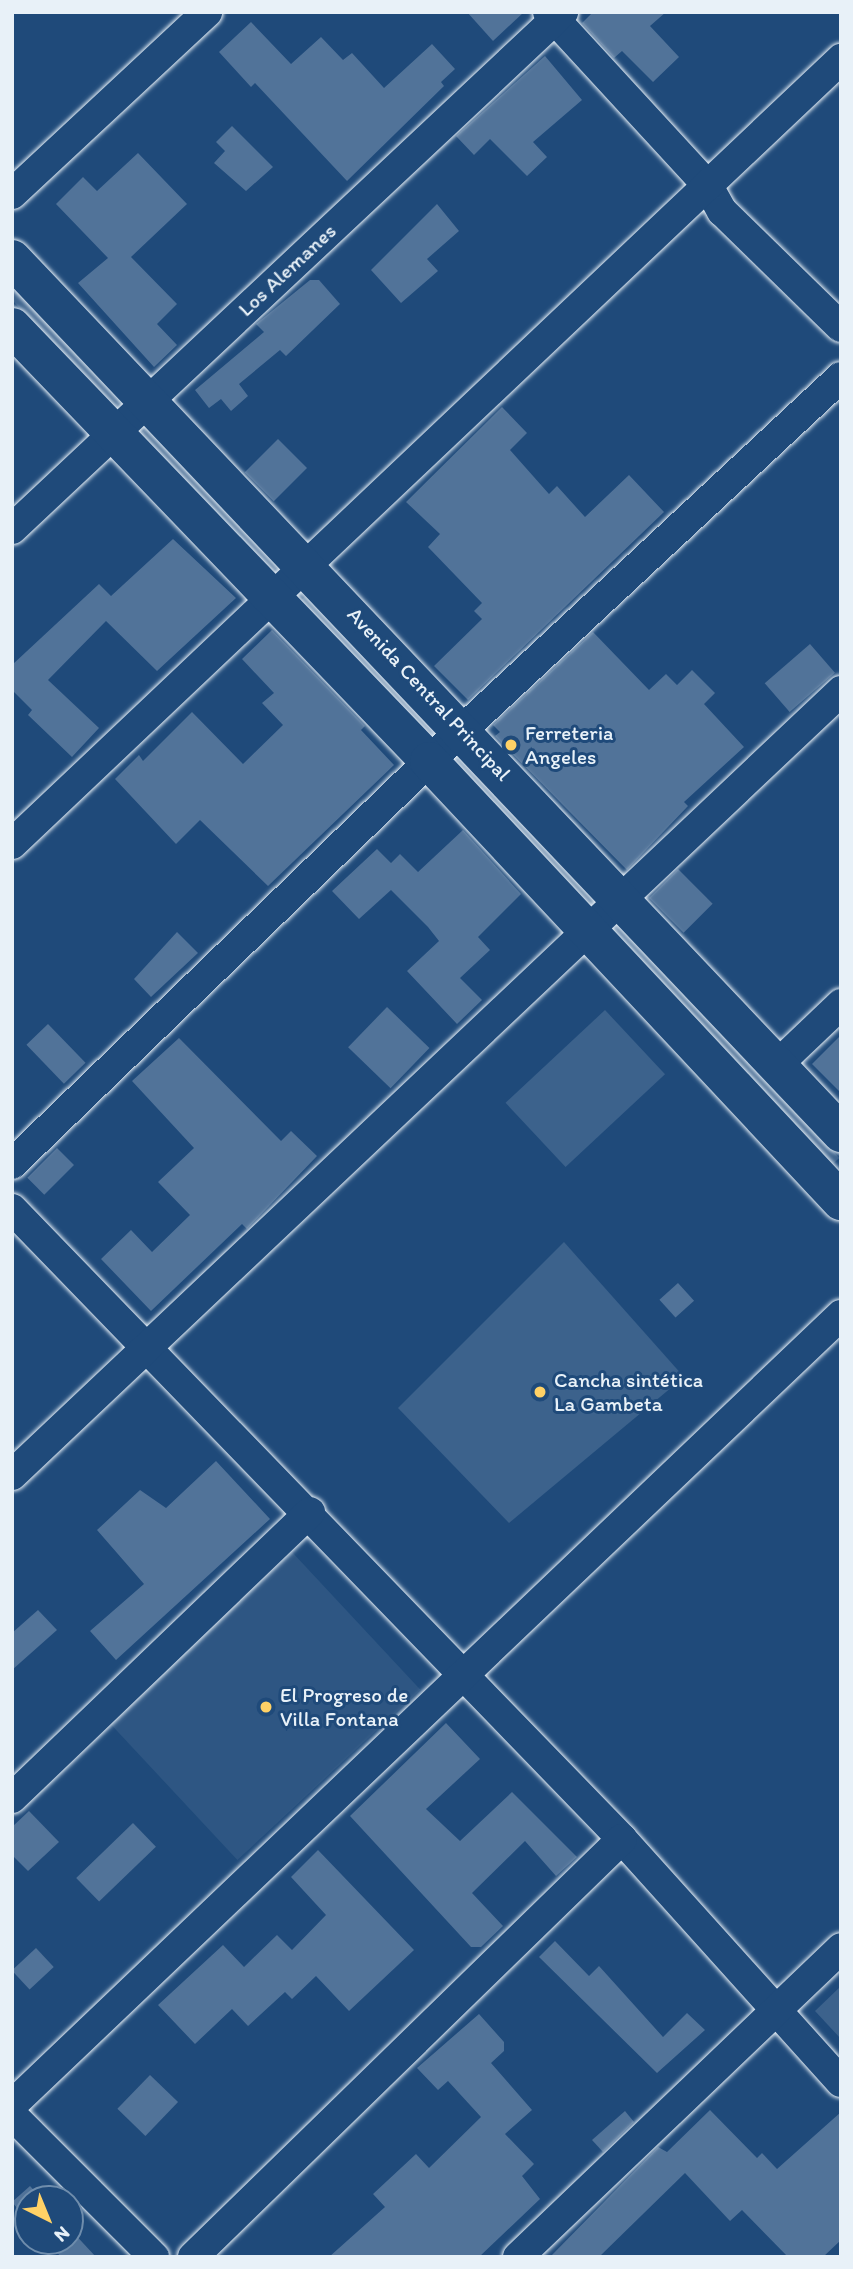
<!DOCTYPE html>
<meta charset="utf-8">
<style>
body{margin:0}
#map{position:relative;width:853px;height:2269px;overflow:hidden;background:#1f4a7a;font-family:Itim,sans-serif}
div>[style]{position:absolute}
.built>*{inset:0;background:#2e5683;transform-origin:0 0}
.green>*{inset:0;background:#3c628c;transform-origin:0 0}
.building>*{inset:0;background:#517399;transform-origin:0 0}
.roads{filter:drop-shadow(0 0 2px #e8f1f8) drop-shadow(0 0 2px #e8f1f8)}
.street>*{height:30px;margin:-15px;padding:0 15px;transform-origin:15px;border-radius:15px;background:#1f4a7a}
.secondary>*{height:38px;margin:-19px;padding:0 19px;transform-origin:19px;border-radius:19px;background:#1f4a7a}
.dots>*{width:19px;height:19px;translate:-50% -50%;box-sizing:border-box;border:4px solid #1f4a7a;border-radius:50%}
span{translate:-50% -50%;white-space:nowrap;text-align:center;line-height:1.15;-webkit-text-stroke:6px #1f4a7a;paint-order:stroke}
.street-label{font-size:21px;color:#e8f1f8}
.poi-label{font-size:21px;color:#e8f1f8}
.left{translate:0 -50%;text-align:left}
.frame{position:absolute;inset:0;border:14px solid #e8f1f8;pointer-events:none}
.north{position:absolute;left:14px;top:2185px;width:70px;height:70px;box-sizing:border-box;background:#1f4a7a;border:2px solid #6f8dac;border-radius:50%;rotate:137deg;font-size:19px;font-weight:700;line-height:28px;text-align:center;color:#e8f1f8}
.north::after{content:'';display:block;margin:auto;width:24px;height:32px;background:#ffd166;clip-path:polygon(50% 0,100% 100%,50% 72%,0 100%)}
</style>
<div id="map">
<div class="built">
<i style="left:292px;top:1552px;width:188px;height:250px;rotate:47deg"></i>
</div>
<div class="green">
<i style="clip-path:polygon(12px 283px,123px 399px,114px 408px,12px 300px)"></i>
<i style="left:147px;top:428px;width:190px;height:11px;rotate:46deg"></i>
<i style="left:309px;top:593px;width:187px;height:12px;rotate:47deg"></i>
<i style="left:463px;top:756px;width:199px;height:13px;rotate:47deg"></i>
<i style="left:621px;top:924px;width:320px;height:11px;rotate:47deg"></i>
<i style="left:605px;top:1010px;width:88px;height:136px;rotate:47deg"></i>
<i style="clip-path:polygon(564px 1242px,684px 1377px,509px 1523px,398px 1408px)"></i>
<i style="clip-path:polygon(841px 1986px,841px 2039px,815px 2011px)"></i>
</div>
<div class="building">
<i style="clip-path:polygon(467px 12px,524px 12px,493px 41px)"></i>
<i style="clip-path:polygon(593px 12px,666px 12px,650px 26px,679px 57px,653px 82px,622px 51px,614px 58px,582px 23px)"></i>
<i style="clip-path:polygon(251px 22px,291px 64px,321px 37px,343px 60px,352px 53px,384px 88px,432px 44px,455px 69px,441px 82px,444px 86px,347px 181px,255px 83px,251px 87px,219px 52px)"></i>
<i style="clip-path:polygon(545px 56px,582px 100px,533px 142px,547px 157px,527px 176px,490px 139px,474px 155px,456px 136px)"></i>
<i style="clip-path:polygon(232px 126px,273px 167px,246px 191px,214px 163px,225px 151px,216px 142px)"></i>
<i style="clip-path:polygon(138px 153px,187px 204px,131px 257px,177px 304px,157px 324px,177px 345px,154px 367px,78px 283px,108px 258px,56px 204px,83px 177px,97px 191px)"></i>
<i style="clip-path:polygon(437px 204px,459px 231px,427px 259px,438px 271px,401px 303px,371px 270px)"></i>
<i style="clip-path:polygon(310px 280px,319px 280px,340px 304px,286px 356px,280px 350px,239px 384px,248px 396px,231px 411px,221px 399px,209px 408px,195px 390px,264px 332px,256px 324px)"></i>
<i style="clip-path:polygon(502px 407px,527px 433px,510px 450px,549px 494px,557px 486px,585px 517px,629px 475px,664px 512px,468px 700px,434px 666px,482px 619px,474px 611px,482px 603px,428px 547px,440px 534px,406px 502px)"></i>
<i style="left:278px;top:439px;width:41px;height:47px;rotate:45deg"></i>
<i style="clip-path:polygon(173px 539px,236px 598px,157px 671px,106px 621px,48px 680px,99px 728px,72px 757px,28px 715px,32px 710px,12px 690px,12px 665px,99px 584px,111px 596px)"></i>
<i style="clip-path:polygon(272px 630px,365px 726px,361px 730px,394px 765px,268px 886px,200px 820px,176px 844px,115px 779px,139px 755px,143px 761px,192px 712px,243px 764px,283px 725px,262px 703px,274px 693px,242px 659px)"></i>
<i style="clip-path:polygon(593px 632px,649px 690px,666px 674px,677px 685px,692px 670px,715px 693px,704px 704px,744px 747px,684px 802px,688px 806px,627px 870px,495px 736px,500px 732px,493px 725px)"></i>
<i style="left:810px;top:644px;width:38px;height:60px;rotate:49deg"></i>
<i style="clip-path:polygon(463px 830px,521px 894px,478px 937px,490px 950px,460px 978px,482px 1000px,457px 1024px,407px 971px,439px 941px,428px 927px,391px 890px,359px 919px,332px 891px,377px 849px,391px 863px,400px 854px,418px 872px)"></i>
<i style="left:678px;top:869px;width:49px;height:41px;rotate:45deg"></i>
<i style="clip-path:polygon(177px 932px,198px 953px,151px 997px,134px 979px)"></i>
<i style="left:387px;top:1007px;width:59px;height:56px;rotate:44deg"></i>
<i style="left:48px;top:1024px;width:54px;height:30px;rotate:46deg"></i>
<i style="clip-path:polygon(841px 1035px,841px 1093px,812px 1064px)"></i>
<i style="clip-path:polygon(179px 1038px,281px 1141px,291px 1131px,317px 1156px,247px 1229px,242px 1224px,151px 1311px,101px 1259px,131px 1230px,152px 1252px,190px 1215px,158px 1182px,194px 1148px,132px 1081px)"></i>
<i style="left:57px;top:1148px;width:24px;height:42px;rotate:45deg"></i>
<i style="left:678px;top:1283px;width:24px;height:25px;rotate:48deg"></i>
<i style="clip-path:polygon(216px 1461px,270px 1519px,116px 1660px,90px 1631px,144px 1584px,97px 1530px,140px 1490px,166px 1508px)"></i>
<i style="clip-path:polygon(38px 1610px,57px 1630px,12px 1670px,12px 1633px)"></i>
<i style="clip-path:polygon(446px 1723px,480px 1759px,426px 1809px,460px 1841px,512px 1792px,577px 1857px,556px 1876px,525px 1841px,472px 1893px,503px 1926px,481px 1947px,471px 1947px,350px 1816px)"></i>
<i style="clip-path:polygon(29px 1811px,59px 1842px,28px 1871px,12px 1855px,12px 1827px)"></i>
<i style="left:133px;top:1823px;width:33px;height:79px;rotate:46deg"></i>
<i style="clip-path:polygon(318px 1850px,414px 1950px,349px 2011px,316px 1976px,292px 1999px,285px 1992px,248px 2026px,232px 2009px,195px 2044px,158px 2005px,223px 1945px,244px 1967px,277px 1935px,292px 1950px,326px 1915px,291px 1877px)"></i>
<i style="clip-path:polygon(555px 1941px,589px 1976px,599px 1966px,663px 2037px,687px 2013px,705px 2030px,657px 2073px,539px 1957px)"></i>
<i style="left:36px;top:1948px;width:26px;height:33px;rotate:47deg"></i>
<i style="clip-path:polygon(479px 2014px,504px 2042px,504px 2051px,491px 2063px,532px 2110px,505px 2134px,534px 2164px,522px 2176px,540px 2199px,479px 2257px,329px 2257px,385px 2207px,373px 2194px,416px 2154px,429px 2168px,481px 2117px,448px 2081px,438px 2090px,417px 2068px)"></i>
<i style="left:150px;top:2075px;width:39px;height:47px;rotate:44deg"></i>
<i style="clip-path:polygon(710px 2110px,757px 2158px,762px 2153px,777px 2169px,841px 2112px,841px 2240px,823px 2257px,788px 2257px,742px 2210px,730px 2221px,685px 2173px,599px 2257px,550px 2257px,658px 2147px,667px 2152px)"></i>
<i style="clip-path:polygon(625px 2111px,634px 2122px,603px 2152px,592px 2140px)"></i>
<i style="clip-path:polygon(30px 2186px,42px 2199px,28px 2199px,28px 2221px,12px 2202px)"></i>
<i style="clip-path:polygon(70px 2229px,96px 2257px,61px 2257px,47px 2241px,70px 2241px)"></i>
</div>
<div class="roads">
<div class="street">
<i style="left:548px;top:12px;width:236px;rotate:47.4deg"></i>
<i style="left:708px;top:186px;width:29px;rotate:61deg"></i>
<i style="left:722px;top:211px;width:166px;rotate:44.3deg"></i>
<i style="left:12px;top:194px;width:267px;rotate:-43deg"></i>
<i style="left:12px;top:529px;width:756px;rotate:-43.18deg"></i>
<i style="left:12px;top:844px;width:1142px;rotate:-43.44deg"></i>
<i style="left:776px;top:1066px;width:90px;rotate:-43.6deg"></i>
<i style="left:12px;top:1164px;width:580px;rotate:-44.02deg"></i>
<i style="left:429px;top:761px;width:563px;rotate:-42.99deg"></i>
<i style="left:12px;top:1209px;width:877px;rotate:45.92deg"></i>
<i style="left:622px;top:1839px;width:327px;rotate:48deg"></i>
<i style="left:12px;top:1475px;width:1141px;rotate:-43.4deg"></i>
<i style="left:12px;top:1798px;width:413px;rotate:-43.8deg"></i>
<i style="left:12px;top:2105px;width:1145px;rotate:-43.62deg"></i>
<i style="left:12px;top:2115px;width:201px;rotate:45deg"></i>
<i style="left:193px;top:2257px;width:599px;rotate:-44.26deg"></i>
<i style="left:518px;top:2257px;width:447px;rotate:-43.7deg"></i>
</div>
<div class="secondary">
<i style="left:12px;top:259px;width:1205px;rotate:46.51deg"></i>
<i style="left:12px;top:327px;width:602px;rotate:46.14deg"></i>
<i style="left:429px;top:761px;width:603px;rotate:46.88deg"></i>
</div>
</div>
<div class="dots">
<i style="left:511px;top:745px;background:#ffd166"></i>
<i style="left:540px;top:1392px;background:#ffd166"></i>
<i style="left:266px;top:1707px;background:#ffd166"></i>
</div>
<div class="street-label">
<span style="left:287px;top:270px;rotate:-43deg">Los Alemanes</span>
<span style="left:429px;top:694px;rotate:47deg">Avenida Central Principal</span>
</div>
<div class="poi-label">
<span class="left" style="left:525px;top:745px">Ferreteria<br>Angeles</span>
<span class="left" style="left:554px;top:1392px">Cancha sintética<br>La Gambeta</span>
<span class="left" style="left:280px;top:1707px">El Progreso de<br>Villa Fontana</span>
</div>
<div class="frame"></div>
<div class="north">N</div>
</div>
